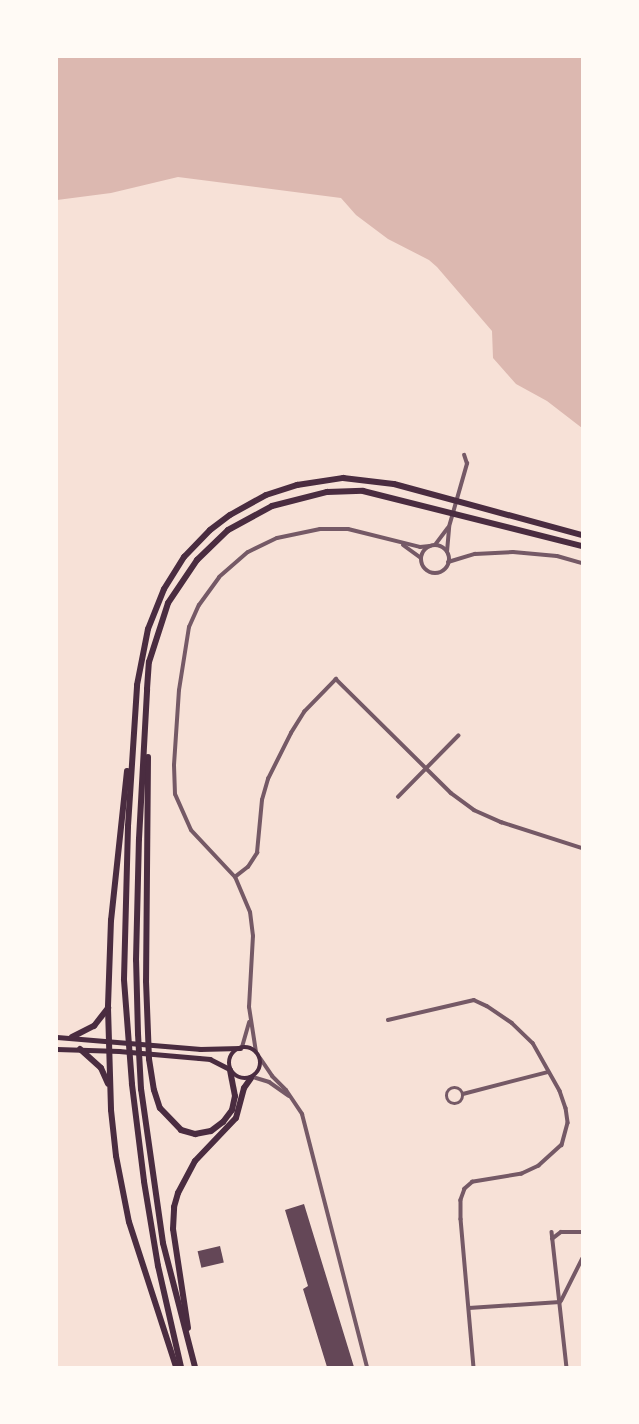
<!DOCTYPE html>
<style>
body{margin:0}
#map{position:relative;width:639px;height:1424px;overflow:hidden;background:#f7e1d7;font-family:Manrope,sans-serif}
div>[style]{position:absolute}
.water>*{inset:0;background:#dcb8b0}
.building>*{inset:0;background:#644757;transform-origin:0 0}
.minor>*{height:3.5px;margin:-1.75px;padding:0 1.75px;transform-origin:1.75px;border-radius:1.75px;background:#755966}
.minor>.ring{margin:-1.75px;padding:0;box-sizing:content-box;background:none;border:3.5px solid #755966;border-radius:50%}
.tertiary>*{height:4px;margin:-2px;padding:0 2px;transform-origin:2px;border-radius:2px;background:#755966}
.tertiary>.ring{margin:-2px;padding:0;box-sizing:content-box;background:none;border:4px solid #755966;border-radius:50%}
.secondary>*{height:4.5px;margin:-2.25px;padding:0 2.25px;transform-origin:2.25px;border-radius:2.25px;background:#4a2c40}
.secondary>.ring{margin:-2.25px;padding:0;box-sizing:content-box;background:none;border:4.5px solid #4a2c40;border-radius:50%}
.motorway>*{height:6px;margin:-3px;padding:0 3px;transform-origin:3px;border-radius:3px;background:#4a2c40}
span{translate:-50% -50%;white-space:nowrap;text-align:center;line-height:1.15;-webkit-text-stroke:4px #fffaf5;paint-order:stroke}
.frame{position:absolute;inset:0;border:58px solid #fffaf5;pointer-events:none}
</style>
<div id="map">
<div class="water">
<i style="clip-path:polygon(57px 57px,582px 57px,582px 428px,547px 401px,516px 384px,493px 358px,492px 331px,437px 267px,429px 260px,388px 239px,356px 215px,341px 198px,178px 177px,111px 193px,57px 200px)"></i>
</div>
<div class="building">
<i style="clip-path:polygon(304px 1204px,354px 1367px,327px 1367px,303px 1289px,308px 1286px,285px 1210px)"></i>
<i style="left:220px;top:1246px;width:17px;height:23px;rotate:77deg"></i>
</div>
<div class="minor">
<i style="left:435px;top:545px;width:21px;rotate:-53deg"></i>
<i style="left:447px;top:552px;width:25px;rotate:-85deg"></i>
<i style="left:449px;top:527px;width:66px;rotate:-74.1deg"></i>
<i style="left:467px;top:464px;width:9px;rotate:-108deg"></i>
<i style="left:398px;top:797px;width:86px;rotate:-45.5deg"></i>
<i style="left:235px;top:877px;width:16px;rotate:-38deg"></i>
<i style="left:248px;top:867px;width:17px;rotate:-57deg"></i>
<i style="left:257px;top:853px;width:53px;rotate:-84.6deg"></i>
<i style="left:262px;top:800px;width:22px;rotate:-74deg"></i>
<i style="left:268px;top:779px;width:51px;rotate:-63.4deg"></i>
<i style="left:291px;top:733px;width:25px;rotate:-58deg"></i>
<i style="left:304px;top:712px;width:46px;rotate:-45.9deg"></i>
<i style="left:336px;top:679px;width:162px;rotate:44.7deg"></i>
<i style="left:451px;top:793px;width:29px;rotate:36deg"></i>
<i style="left:474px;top:810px;width:30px;rotate:24deg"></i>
<i style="left:501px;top:822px;width:85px;rotate:17.8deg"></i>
<i style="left:388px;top:1020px;width:88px;rotate:-13.1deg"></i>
<i style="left:474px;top:1000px;width:14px;rotate:25deg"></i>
<i style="left:487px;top:1006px;width:30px;rotate:34deg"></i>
<i style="left:512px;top:1023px;width:29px;rotate:44deg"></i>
<i style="left:533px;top:1043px;width:55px;rotate:60.6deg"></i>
<i style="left:560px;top:1091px;width:18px;rotate:71deg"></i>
<i style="left:566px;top:1108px;width:15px;rotate:82deg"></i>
<i style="left:568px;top:1123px;width:23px;rotate:105deg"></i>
<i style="left:562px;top:1145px;width:31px;rotate:138deg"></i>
<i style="left:539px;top:1166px;width:19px;rotate:155deg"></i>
<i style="left:522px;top:1174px;width:50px;rotate:170.7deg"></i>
<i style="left:473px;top:1182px;width:11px;rotate:139deg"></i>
<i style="left:465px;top:1189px;width:12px;rotate:110deg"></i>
<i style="left:461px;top:1200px;width:19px;rotate:90deg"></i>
<i style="left:461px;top:1219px;width:149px;rotate:85deg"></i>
<i class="ring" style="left:447px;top:1088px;width:12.5px;height:12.5px"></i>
<i style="left:463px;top:1094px;width:88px;rotate:-14.5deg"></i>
<i style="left:552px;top:1232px;width:136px;rotate:83.7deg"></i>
<i style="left:552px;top:1239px;width:11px;rotate:-38deg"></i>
<i style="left:561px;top:1232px;width:21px"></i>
<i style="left:561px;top:1301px;width:47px;rotate:-63.4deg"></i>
<i style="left:469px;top:1308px;width:91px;rotate:-3.8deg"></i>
</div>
<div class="tertiary">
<i style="left:403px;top:545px;width:22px;rotate:36deg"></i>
<i class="ring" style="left:421px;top:545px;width:24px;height:24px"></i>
<i style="left:448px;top:562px;width:28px;rotate:-17deg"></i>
<i style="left:475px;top:554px;width:38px;rotate:-3deg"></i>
<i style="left:513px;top:552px;width:44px;rotate:5.2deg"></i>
<i style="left:557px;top:556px;width:26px;rotate:16deg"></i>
<i style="left:242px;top:1047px;width:26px;rotate:-74deg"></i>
<i style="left:256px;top:1052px;width:46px;rotate:-98.8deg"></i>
<i style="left:249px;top:1007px;width:71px;rotate:-86.8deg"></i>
<i style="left:253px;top:936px;width:24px;rotate:-97deg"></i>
<i style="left:250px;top:912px;width:38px;rotate:-113deg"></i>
<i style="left:235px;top:877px;width:64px;rotate:-133.1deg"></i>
<i style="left:191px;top:830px;width:39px;rotate:-114deg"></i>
<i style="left:175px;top:794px;width:29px;rotate:-92deg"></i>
<i style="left:174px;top:765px;width:75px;rotate:-86.2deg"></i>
<i style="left:179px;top:690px;width:64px;rotate:-81deg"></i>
<i style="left:189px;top:627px;width:24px;rotate:-66deg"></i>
<i style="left:199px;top:605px;width:34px;rotate:-54deg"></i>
<i style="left:219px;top:577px;width:38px;rotate:-41deg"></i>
<i style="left:248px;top:552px;width:32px;rotate:-26deg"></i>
<i style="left:277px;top:538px;width:44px;rotate:-11.8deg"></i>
<i style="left:320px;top:529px;width:28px"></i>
<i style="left:348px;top:529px;width:74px;rotate:14deg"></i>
<i style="left:420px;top:547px;width:10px;rotate:-6deg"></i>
<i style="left:260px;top:1058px;width:22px;rotate:56deg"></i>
<i style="left:272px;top:1076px;width:20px;rotate:45deg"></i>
<i style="left:286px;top:1090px;width:29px;rotate:56deg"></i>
<i style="left:302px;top:1114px;width:261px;rotate:75.6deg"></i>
<i style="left:253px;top:1077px;width:17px;rotate:17deg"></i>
<i style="left:269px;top:1082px;width:24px;rotate:35deg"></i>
</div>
<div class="secondary">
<i style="left:57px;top:1037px;width:144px;rotate:4.8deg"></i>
<i style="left:200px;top:1049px;width:40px;rotate:-1.4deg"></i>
<i class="ring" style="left:229px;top:1047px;width:27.5px;height:27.5px"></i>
<i style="left:57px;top:1049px;width:62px;rotate:1.8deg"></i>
<i style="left:119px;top:1051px;width:80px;rotate:5deg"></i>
<i style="left:199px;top:1058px;width:11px;rotate:5deg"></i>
<i style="left:210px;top:1059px;width:22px;rotate:27deg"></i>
</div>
<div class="motorway">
<i style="left:148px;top:757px;width:224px;rotate:90.5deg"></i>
<i style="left:146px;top:981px;width:78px;rotate:87.8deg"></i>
<i style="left:149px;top:1059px;width:31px;rotate:81deg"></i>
<i style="left:154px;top:1090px;width:19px;rotate:72deg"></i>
<i style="left:160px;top:1108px;width:30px;rotate:46deg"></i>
<i style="left:181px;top:1130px;width:15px;rotate:16deg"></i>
<i style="left:195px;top:1134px;width:16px;rotate:-11deg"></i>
<i style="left:211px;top:1131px;width:15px;rotate:-37deg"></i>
<i style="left:223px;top:1122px;width:15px;rotate:-53deg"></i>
<i style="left:232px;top:1110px;width:14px;rotate:-78deg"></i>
<i style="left:235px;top:1096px;width:26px;rotate:-101deg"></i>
<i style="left:127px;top:771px;width:150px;rotate:96.1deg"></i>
<i style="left:111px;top:920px;width:88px;rotate:92deg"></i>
<i style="left:108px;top:1008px;width:102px;rotate:88.3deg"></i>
<i style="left:111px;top:1110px;width:46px;rotate:83.8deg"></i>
<i style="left:116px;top:1156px;width:67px;rotate:78.9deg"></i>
<i style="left:129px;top:1222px;width:152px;rotate:72deg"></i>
<i style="left:72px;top:1037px;width:25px;rotate:-27deg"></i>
<i style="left:94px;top:1026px;width:23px;rotate:-52deg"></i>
<i style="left:80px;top:1049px;width:28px;rotate:42deg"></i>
<i style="left:101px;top:1068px;width:17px;rotate:66deg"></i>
<i style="left:188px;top:1328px;width:100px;rotate:-98.6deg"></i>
<i style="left:173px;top:1229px;width:22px;rotate:-87deg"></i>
<i style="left:174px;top:1207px;width:15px;rotate:-74deg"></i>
<i style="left:178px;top:1193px;width:36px;rotate:-62deg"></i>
<i style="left:195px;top:1161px;width:59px;rotate:-46.4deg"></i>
<i style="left:236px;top:1118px;width:31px;rotate:-75deg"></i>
<i style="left:244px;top:1088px;width:12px;rotate:-55deg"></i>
<i style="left:181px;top:1367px;width:104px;rotate:-102.8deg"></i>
<i style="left:158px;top:1266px;width:86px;rotate:-99.4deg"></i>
<i style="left:144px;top:1181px;width:98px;rotate:-97.1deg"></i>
<i style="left:132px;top:1084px;width:105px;rotate:-94.4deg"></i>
<i style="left:124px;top:979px;width:153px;rotate:-88.5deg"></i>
<i style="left:128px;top:826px;width:141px;rotate:-86.3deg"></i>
<i style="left:137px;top:685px;width:57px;rotate:-78.9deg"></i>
<i style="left:148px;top:629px;width:43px;rotate:-68.2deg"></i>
<i style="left:164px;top:589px;width:38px;rotate:-58deg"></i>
<i style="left:184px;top:557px;width:37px;rotate:-46deg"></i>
<i style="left:210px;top:530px;width:25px;rotate:-37deg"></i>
<i style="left:230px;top:515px;width:41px;rotate:-29.1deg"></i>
<i style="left:266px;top:495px;width:33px;rotate:-18deg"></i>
<i style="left:297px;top:485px;width:47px;rotate:-8.7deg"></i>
<i style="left:343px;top:478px;width:51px;rotate:6.7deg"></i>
<i style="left:394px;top:484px;width:195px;rotate:15.2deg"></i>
<i style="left:195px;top:1367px;width:128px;rotate:-104.5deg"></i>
<i style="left:163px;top:1243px;width:156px;rotate:-98.1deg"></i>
<i style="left:141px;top:1089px;width:55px;rotate:-93.1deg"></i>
<i style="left:138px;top:1034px;width:74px;rotate:-91.5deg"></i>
<i style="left:136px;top:960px;width:121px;rotate:-88.6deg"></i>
<i style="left:139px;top:839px;width:150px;rotate:-86.9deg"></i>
<i style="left:147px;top:689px;width:27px;rotate:-86deg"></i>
<i style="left:149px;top:662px;width:62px;rotate:-72.1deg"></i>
<i style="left:168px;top:603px;width:52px;rotate:-56deg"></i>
<i style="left:197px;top:560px;width:43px;rotate:-44.1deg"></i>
<i style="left:228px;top:530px;width:50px;rotate:-28.6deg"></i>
<i style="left:272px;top:506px;width:57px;rotate:-14.3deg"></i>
<i style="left:327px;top:492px;width:36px;rotate:-2deg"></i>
<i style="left:363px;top:491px;width:226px;rotate:14.1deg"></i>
</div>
<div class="frame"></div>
</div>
